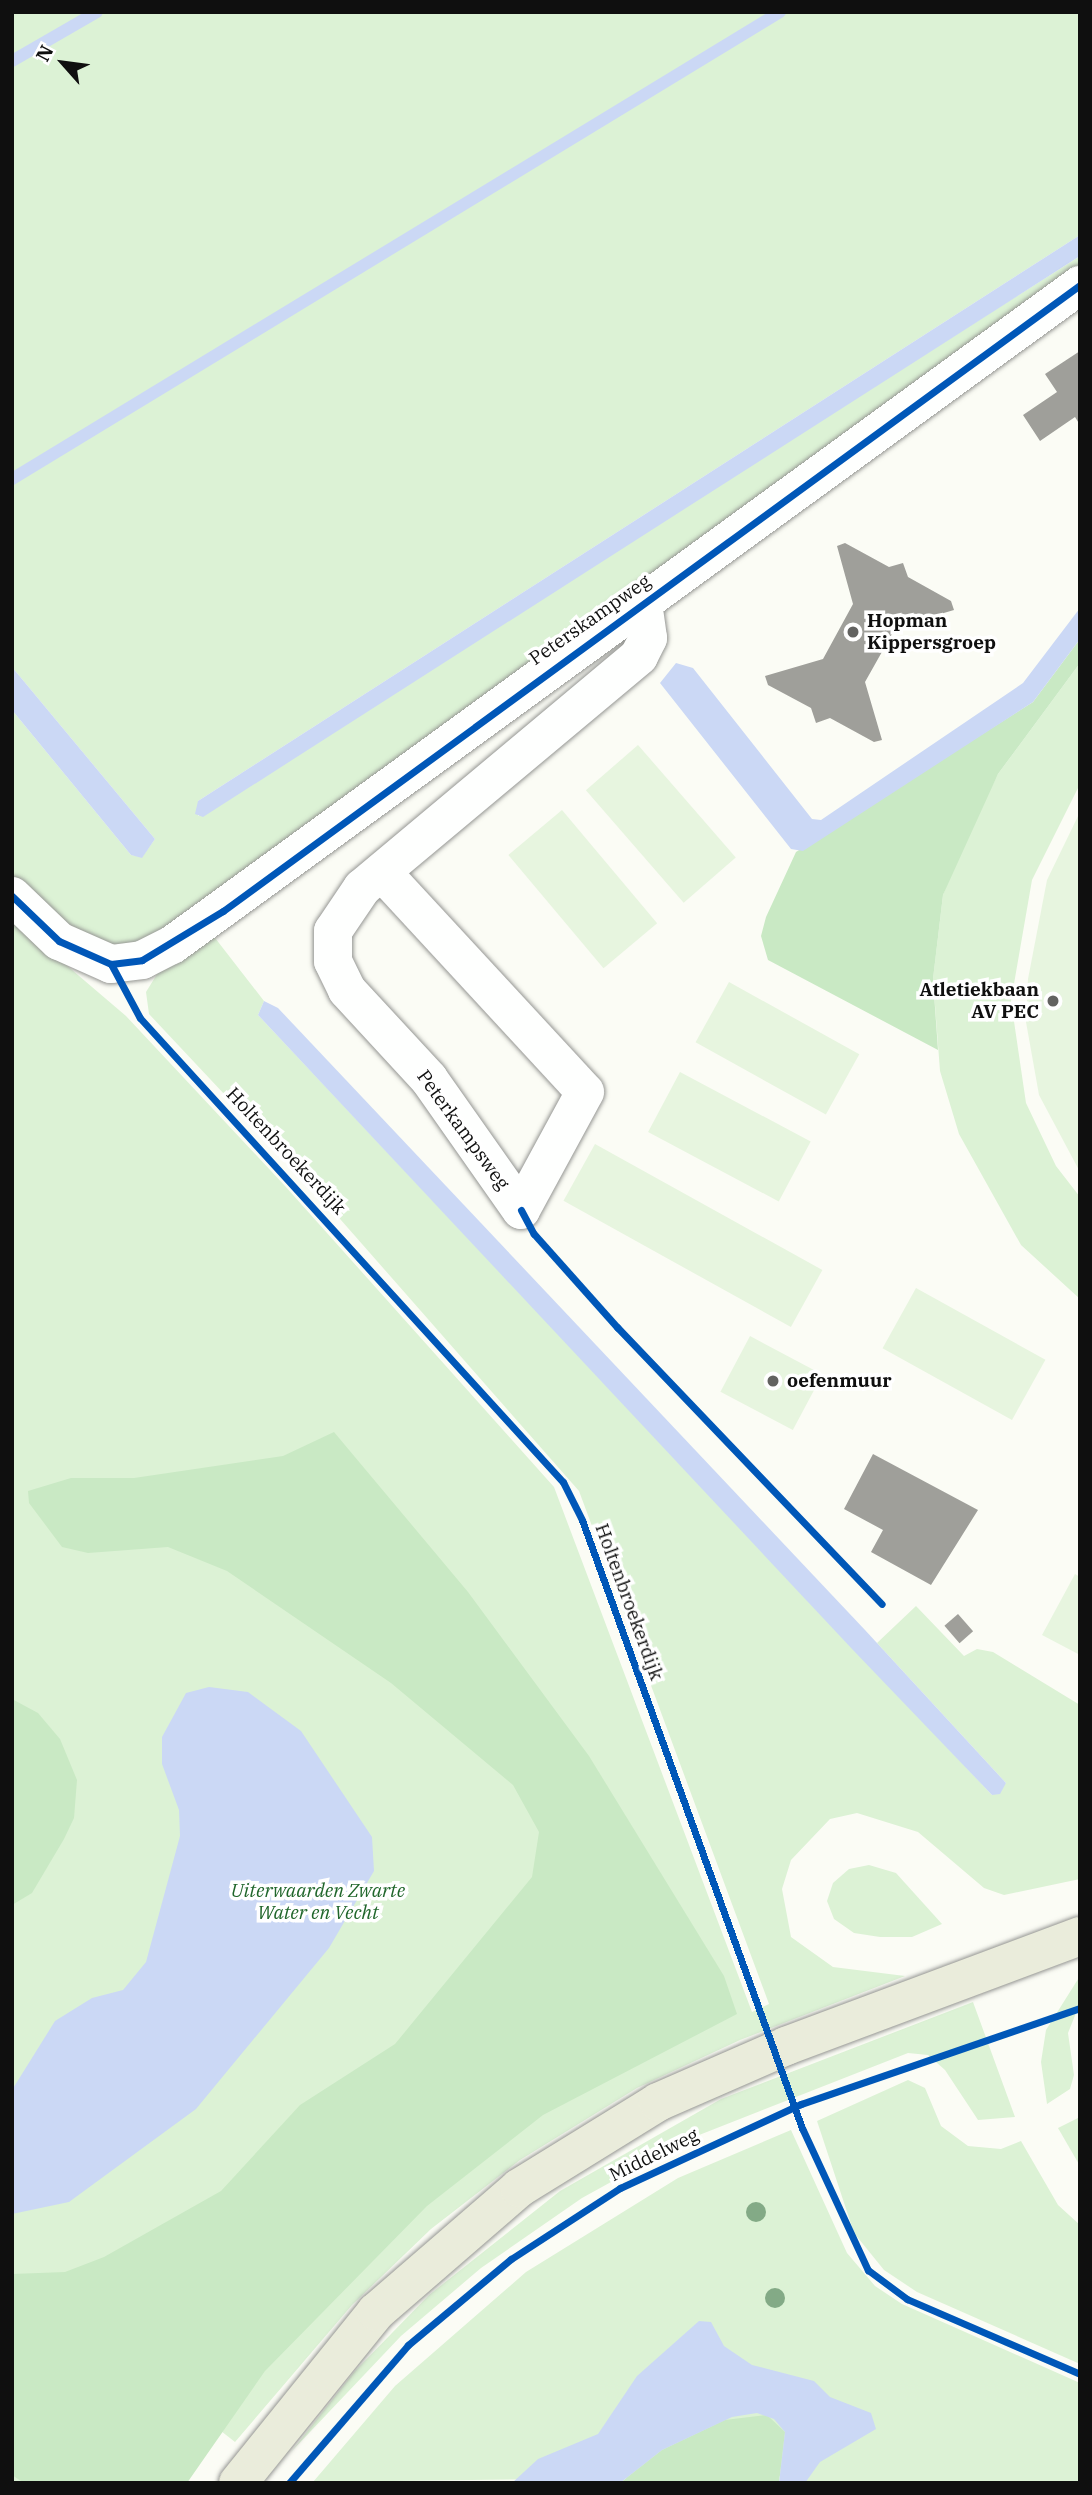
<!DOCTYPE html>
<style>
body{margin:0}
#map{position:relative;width:1092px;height:2495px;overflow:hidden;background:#fbfcf5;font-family:"IBM Plex Serif",serif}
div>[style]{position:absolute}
.green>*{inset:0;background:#dcf2d5}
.forest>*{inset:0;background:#c9e9c4}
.pitch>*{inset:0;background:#e7f5df;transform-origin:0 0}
.water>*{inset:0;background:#cbd8f5}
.stream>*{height:12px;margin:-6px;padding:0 6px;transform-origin:6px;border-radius:6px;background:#cbd8f5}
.building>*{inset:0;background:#9f9f9a;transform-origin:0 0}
.roads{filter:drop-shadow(0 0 2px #959693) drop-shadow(0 0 2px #959693)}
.minor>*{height:38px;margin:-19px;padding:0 19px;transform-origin:19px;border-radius:19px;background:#fefffe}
.major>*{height:38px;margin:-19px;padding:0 19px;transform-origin:19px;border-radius:19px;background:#eaecdb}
.cycleway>*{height:7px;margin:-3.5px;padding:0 3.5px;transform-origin:3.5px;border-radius:3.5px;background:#0057b8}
.trees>*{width:20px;height:20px;margin:-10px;border-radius:50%;background:#83aa86}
.dots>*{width:19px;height:19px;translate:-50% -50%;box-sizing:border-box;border:4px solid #fff;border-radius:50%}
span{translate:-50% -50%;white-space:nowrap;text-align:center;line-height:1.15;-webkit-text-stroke:7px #fff;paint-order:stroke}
.street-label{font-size:19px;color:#0f0f0f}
.poi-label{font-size:19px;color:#0f0f0f;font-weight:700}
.left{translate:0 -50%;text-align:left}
.right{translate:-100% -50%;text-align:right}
.park-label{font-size:19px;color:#20662b;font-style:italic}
.frame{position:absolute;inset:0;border:14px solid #0f0f0f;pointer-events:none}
.north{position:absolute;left:28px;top:28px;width:70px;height:70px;-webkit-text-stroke:5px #fff;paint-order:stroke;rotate:298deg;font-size:19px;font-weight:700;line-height:28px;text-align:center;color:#0f0f0f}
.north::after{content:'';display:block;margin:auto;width:24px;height:32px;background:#0f0f0f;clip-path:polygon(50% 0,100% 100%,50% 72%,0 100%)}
</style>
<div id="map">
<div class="green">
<i style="clip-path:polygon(12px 12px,1080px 12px,1080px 235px,198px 801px,198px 816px,1080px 256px,1080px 279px,166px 936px,103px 951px,12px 883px,12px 710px,131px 855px,142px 857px,155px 839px,12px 667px)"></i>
<i style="clip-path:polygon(1080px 663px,1080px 784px,1032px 880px,1011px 1001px,1026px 1103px,1056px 1166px,1080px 1197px,1080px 1299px,1021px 1245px,959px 1134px,940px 1071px,933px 979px,943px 895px,963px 843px,998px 774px)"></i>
<i style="clip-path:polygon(12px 908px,51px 952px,126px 1016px,285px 1186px,554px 1487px,752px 2012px,769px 2004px,579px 1491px,319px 1195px,149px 1014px,146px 992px,159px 971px,212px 934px,264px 1001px,258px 1015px,992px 1795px,1006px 1783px,877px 1643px,916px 1606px,964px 1656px,977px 1649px,993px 1652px,1080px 1705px,1080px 1879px,1004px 1895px,984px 1888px,918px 1832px,857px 1813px,830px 1819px,791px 1860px,782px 1889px,791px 1937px,833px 1967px,905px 1976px,740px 2040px,637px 2088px,520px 2160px,431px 2229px,352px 2305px,235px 2442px,221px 2431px,251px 2389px,176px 2483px,12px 2483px)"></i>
<i style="clip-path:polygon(869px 1865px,896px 1873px,942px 1924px,912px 1937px,880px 1937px,854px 1933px,834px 1919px,827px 1901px,833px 1883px,849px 1869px)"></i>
<i style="clip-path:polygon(1080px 1976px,1080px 2003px,1068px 2033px,1074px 2075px,1070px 2089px,1047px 2104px,1041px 2062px,1046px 2030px)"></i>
<i style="clip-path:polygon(973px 2002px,1015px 2117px,978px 2120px,945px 2070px,928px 2055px,908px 2053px,689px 2139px,582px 2198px,481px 2268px,401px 2336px,291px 2452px,354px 2372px,429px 2295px,560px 2191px,721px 2099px)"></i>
<i style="clip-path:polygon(908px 2080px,925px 2088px,941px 2126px,968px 2146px,1001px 2149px,1021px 2141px,1058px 2205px,1080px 2225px,1080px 2364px,917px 2292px,884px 2270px,854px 2233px,817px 2121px)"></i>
<i style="clip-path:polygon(1080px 2117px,1080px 2166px,1058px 2128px)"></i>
<i style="clip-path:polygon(791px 2130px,847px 2253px,875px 2286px,902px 2304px,1080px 2383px,1080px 2483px,779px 2483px,783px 2476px,313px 2482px,395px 2386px,526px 2272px,678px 2178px)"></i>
</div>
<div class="forest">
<i style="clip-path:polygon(1080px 639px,1080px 663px,998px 774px,943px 895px,933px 979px,938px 1050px,768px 960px,761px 936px,766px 917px,796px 852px,1033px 702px)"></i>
<i style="clip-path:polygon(334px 1432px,468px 1592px,589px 1756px,724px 1976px,737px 2014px,543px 2115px,427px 2206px,265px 2371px,187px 2483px,24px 2483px,12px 2475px,12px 2274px,65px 2272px,104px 2257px,221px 2191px,300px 2105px,395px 2044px,532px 1877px,539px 1832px,513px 1785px,391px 1683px,227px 1571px,168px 1547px,88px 1553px,62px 1547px,29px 1503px,28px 1491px,71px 1478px,134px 1478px,283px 1456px)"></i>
<i style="clip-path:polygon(12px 1699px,38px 1713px,60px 1739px,77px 1780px,74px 1818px,64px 1839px,32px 1893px,12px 1905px)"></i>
<i style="clip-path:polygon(767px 2415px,785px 2432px,779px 2483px,620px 2483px,662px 2450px,725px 2420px)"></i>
</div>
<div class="pitch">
<i style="left:638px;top:745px;width:149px;height:69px;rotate:49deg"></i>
<i style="left:562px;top:810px;width:148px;height:70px;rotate:50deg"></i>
<i style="clip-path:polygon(1080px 812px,1080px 1172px,1039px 1095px,1026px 1022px,1028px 979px,1047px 880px)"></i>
<i style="left:729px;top:982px;width:149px;height:69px;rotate:29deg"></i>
<i style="left:680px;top:1072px;width:148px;height:68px;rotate:28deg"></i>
<i style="left:595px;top:1144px;width:260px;height:65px;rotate:29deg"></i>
<i style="left:916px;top:1288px;width:148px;height:69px;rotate:29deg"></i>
<i style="left:750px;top:1336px;width:82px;height:63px;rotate:28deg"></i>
<i style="clip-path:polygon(1075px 1574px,1080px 1577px,1080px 1655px,1042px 1635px)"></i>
</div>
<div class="water">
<i style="clip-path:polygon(1080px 235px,1080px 256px,203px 817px,195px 814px,198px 801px)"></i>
<i style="clip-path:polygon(1080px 608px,1080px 639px,1033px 702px,803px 851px,791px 849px,660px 683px,676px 663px,693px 668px,812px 819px,821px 820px,1023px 683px)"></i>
<i style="clip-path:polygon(12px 667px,155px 839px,142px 858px,131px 855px,12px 710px)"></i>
<i style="clip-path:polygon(264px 1001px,278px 1008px,865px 1630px,1006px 1783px,1000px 1794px,992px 1795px,853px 1650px,258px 1015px)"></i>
<i style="clip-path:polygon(209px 1687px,248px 1692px,301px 1731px,372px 1837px,374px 1871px,329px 1948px,196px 2109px,69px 2202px,12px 2214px,12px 2090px,55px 2021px,92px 1998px,123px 1990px,146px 1962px,180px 1836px,179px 1810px,162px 1764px,162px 1737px,186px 1693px)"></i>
<i style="clip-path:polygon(699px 2321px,711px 2322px,724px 2346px,752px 2365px,814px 2381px,830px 2397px,871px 2413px,876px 2429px,820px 2462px,805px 2483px,779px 2483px,785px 2432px,774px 2419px,757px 2413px,732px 2417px,662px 2450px,620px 2483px,512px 2483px,538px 2459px,598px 2434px,637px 2376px)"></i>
</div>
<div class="stream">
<i style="left:12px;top:61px;width:98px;rotate:-30deg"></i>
<i style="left:12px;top:479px;width:899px;rotate:-31.3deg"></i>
</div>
<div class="building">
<i style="clip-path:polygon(1080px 351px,1080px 425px,1075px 417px,1040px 441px,1023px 415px,1057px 392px,1045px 374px)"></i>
<i style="clip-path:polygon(845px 543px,889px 567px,903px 563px,908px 577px,951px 601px,954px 610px,896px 627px,865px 682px,882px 740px,874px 742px,830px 718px,816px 723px,811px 708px,768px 685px,765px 676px,823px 659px,853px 604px,837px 546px)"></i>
<i style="clip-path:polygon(873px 1454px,978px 1510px,931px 1585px,871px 1552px,883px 1530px,844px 1509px)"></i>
<i style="left:958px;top:1614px;width:23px;height:18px;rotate:49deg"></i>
</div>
<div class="roads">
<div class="minor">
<i style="left:382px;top:872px;width:299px;rotate:47.3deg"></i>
<i style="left:585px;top:1092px;width:134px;rotate:118.5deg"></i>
<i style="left:521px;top:1210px;width:160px;rotate:-125.1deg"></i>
<i style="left:429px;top:1079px;width:121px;rotate:-132.7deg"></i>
<i style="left:347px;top:990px;width:32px;rotate:-116deg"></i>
<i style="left:333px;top:961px;width:30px;rotate:-90deg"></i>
<i style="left:333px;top:931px;width:52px;rotate:-56deg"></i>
<i style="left:362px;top:888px;width:361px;rotate:-39.9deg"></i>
<i style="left:639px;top:656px;width:20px;rotate:-63deg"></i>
<i style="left:648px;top:638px;width:36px;rotate:-98deg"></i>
<i style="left:12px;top:896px;width:65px;rotate:43.8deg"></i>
<i style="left:59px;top:941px;width:57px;rotate:23.9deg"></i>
<i style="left:111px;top:964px;width:31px;rotate:-7deg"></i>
<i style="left:142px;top:960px;width:34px;rotate:-27deg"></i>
<i style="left:172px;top:945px;width:1123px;rotate:-36.01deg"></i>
</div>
<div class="major">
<i style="left:238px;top:2483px;width:220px;rotate:-51.1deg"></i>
<i style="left:376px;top:2312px;width:189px;rotate:-40.9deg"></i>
<i style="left:519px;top:2188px;width:163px;rotate:-31.7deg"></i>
<i style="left:658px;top:2102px;width:140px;rotate:-23.6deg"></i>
<i style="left:786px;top:2046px;width:314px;rotate:-20.5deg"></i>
</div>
</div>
<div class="cycleway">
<i style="left:12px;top:896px;width:65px;rotate:43.8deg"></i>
<i style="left:59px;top:941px;width:57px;rotate:23.9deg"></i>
<i style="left:111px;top:964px;width:61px;rotate:61.8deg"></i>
<i style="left:140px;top:1018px;width:628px;rotate:47.65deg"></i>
<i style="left:563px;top:1482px;width:42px;rotate:63.4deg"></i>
<i style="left:582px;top:1520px;width:647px;rotate:70.11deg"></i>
<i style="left:802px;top:2128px;width:157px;rotate:65.1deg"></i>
<i style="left:868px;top:2270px;width:49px;rotate:36.6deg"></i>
<i style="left:907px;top:2299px;width:189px;rotate:23.4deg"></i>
<i style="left:111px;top:964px;width:31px;rotate:-7deg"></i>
<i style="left:142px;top:960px;width:95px;rotate:-31.2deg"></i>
<i style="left:223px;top:911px;width:1061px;rotate:-36.15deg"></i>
<i style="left:521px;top:1210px;width:27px;rotate:62deg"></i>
<i style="left:534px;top:1234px;width:125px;rotate:48.3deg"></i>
<i style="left:617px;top:1327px;width:383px;rotate:46.3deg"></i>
<i style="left:289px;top:2483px;width:182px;rotate:-49.2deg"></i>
<i style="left:408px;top:2345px;width:134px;rotate:-39.9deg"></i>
<i style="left:511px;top:2259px;width:130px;rotate:-33.1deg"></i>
<i style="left:620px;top:2188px;width:200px;rotate:-24.9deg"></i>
<i style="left:801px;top:2104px;width:295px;rotate:-19deg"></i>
</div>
<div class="trees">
<i style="left:756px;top:2212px"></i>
<i style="left:775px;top:2298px"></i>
</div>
<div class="dots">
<i style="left:853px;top:632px;background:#626260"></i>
<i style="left:1053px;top:1001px;background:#626260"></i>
<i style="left:773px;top:1381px;background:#626260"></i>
</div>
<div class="street-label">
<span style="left:590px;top:620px;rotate:-35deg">Peterskampweg</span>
<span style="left:463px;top:1130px;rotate:54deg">Peterkampsweg</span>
<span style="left:286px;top:1151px;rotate:47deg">Holtenbroekerdijk</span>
<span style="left:629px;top:1602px;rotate:70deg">Holtenbroekerdijk</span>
<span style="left:654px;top:2155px;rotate:-26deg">Middelweg</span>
</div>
<div class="poi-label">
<span class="left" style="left:867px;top:632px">Hopman<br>Kippersgroep</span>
<span class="right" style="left:1039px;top:1001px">Atletiekbaan<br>AV PEC</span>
<span class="left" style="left:787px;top:1381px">oefenmuur</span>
</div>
<div class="park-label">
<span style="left:318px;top:1902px">Uiterwaarden Zwarte<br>Water en Vecht</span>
</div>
<div class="frame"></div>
<div class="north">N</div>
</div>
